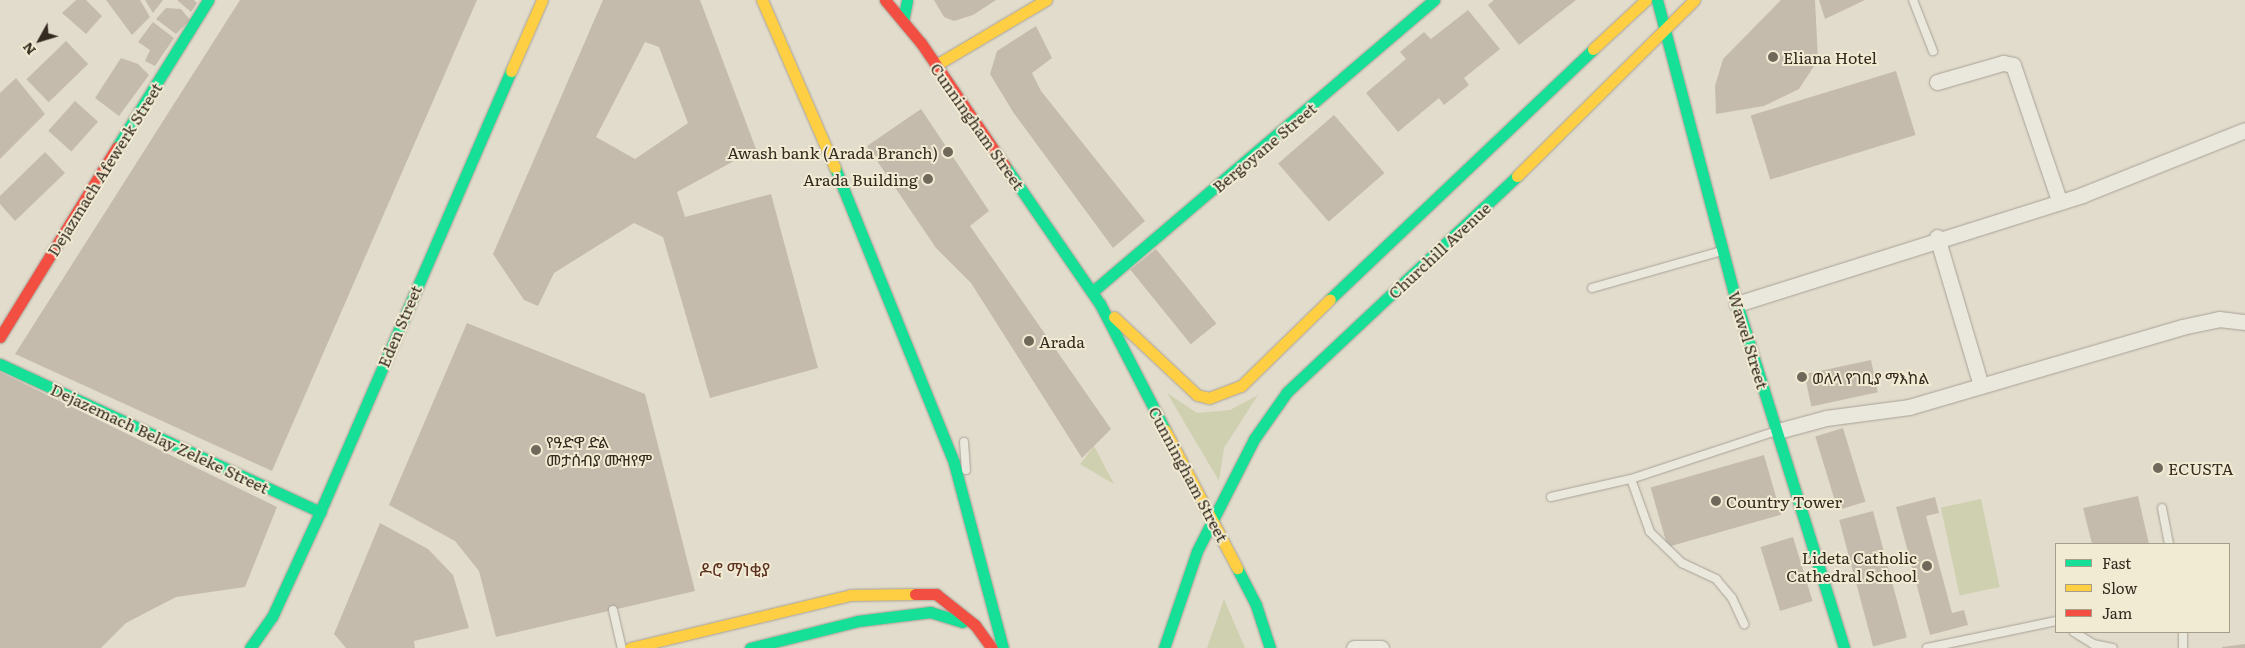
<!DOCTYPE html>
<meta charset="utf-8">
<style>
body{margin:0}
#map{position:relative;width:2245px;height:648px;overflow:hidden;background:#e2dccc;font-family:Literata,"Noto Sans Ethiopic",serif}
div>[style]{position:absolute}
.green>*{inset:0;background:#cfd0b0;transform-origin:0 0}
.building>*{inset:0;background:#c5bbad;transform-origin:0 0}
.roads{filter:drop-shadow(0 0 1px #a7a196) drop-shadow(0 0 1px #a7a196)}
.lane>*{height:8px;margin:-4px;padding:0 4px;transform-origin:4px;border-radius:4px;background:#eae7dd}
.street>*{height:15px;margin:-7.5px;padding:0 7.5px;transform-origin:7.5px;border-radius:7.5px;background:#eae7dd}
.fast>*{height:11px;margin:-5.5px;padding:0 5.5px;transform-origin:5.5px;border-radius:5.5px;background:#16e098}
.slow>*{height:11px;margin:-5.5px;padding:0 5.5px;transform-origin:5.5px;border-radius:5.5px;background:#ffcf43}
.jam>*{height:11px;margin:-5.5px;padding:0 5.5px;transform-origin:5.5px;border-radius:5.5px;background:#f24e42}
.dots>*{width:14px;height:14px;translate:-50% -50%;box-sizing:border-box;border:2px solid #f2ebd3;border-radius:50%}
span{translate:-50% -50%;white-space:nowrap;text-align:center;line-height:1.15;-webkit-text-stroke:4px #f2ebd3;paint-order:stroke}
.poi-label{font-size:16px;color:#342a1f}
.left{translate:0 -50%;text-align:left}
.right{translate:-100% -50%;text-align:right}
.street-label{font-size:16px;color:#342a1f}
.neighbourhood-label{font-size:18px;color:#5d3122}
.legend{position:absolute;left:2055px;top:543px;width:175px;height:90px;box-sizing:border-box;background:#f2ebd3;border:1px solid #a69e8b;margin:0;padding:6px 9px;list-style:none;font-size:15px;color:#342a1f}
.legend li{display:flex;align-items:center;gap:10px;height:25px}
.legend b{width:25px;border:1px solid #a69e8b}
.north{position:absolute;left:15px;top:15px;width:50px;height:50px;-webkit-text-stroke:4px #f2ebd3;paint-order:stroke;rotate:231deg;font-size:14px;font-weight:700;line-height:20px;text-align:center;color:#342a1f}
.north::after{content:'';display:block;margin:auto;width:18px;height:22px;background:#342a1f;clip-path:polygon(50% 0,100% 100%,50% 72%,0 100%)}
</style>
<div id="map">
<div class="green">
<i style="clip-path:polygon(1167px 393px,1197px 413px,1230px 410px,1258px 395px,1224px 448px,1219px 481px)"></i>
<i style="clip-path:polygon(1094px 446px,1114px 484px,1080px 464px)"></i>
<i style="left:1981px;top:499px;width:90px;height:41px;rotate:78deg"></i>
<i style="clip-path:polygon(1224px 599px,1245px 648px,1207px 648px)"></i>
</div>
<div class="building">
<i style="clip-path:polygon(76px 0,86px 0,102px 16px,86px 34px,62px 13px)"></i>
<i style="clip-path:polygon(106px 0,140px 0,150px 17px,132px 35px)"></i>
<i style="clip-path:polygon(145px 0,163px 0,153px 13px)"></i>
<i style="clip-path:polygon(177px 0,194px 0,197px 3px,191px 12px)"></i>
<i style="clip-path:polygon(240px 0,477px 0,272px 471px,15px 354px)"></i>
<i style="clip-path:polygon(evenodd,603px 0,700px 0,756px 149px,677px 192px,685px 217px,771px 194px,818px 368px,710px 398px,663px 237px,634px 223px,554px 273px,538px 306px,524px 300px,493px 254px,603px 0,645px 42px,659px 47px,688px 123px,635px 159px,596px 137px,645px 42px)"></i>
<i style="clip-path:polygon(934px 0,996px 0,973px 15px,954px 21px,944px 17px)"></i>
<i style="clip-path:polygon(1494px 0,1576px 0,1519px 45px,1488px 5px)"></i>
<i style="clip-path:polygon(1781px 0,1815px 0,1818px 60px,1799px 89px,1764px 106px,1716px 114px,1715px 86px,1723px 59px)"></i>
<i style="clip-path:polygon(1819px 0,1865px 0,1825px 19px)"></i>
<i style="clip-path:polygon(166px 8px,181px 9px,190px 20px,176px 34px,156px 19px)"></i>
<i style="clip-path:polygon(1468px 10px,1500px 49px,1464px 78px,1469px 85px,1444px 105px,1439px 98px,1398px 132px,1366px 93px,1406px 59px,1400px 52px,1424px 32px,1431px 39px)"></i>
<i style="clip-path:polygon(153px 22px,174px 38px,155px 66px,145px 61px,150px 50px,138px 42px)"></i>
<i style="clip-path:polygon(1036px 26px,1052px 58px,1032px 73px,1041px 91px,1145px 221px,1113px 248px,1013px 112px,990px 74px,997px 51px)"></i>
<i style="left:66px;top:41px;width:32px;height:55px;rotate:46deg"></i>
<i style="clip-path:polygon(121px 58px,138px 64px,149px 75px,119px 116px,95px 98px)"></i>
<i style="left:1896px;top:71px;width:67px;height:152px;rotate:73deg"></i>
<i style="clip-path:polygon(16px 78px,45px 114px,0 159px,0 93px)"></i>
<i style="left:75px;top:101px;width:31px;height:40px;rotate:42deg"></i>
<i style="clip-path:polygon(921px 109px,989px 211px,970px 226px,1111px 429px,1082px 458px,971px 283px,936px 248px,867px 146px)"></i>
<i style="left:1334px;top:115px;width:77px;height:74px;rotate:49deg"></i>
<i style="clip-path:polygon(45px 152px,65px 173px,15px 221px,0 204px,0 196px)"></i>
<i style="left:1156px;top:249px;width:96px;height:33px;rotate:51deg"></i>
<i style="clip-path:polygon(467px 323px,645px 394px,695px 591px,496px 637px,479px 571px,455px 541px,389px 505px)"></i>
<i style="left:1871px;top:360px;width:33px;height:68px;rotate:78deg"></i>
<i style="clip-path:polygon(0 372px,277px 507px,245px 587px,176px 597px,126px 623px,101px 648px,0 648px)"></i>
<i style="left:1843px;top:428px;width:77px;height:29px;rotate:73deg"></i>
<i style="left:1764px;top:455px;width:62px;height:118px;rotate:74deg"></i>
<i style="clip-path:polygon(2138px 496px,2149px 544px,2092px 544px,2083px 508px)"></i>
<i style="clip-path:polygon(1935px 497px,1939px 513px,1926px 516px,1952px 613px,1964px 610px,1968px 625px,1930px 635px,1896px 507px)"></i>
<i style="left:1873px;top:511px;width:131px;height:35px;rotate:75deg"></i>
<i style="clip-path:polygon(380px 523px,428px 549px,453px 575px,469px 628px,414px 641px,415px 648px,346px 648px,334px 634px)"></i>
<i style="left:1793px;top:537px;width:67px;height:34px;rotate:73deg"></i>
<i style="clip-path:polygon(2245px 644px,2245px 648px,2222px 648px,2222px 647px)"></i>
</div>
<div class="roads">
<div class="lane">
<i style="left:1913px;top:0;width:55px;rotate:68.6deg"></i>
<i style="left:1592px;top:288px;width:135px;rotate:-15.9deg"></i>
<i style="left:964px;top:442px;width:28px;rotate:86deg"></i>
<i style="left:1631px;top:479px;width:56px;rotate:70.3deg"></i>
<i style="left:1650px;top:532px;width:45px;rotate:44.1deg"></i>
<i style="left:1682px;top:563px;width:38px;rotate:25deg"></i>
<i style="left:1716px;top:579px;width:25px;rotate:50deg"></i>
<i style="left:1732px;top:598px;width:29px;rotate:65deg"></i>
<i style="left:1551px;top:497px;width:82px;rotate:-12.7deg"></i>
<i style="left:1631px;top:479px;width:153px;rotate:-18.3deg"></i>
<i style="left:2162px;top:508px;width:37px;rotate:79deg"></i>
<i style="left:613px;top:610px;width:39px;rotate:77deg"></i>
<i style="left:2074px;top:632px;width:22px;rotate:32deg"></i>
<i style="left:2093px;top:644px;width:20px;rotate:11deg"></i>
<i style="left:2183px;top:632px;width:16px;rotate:90deg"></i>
<i style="left:1927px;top:648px;width:132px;rotate:-11.8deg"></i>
</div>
<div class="street">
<i style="left:1937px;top:82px;width:69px;rotate:-16.1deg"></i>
<i style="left:2003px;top:63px;width:10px;rotate:11deg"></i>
<i style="left:2013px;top:65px;width:143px;rotate:71.2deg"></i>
<i style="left:1937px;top:237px;width:155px;rotate:73.5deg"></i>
<i style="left:1737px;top:304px;width:362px;rotate:-17.5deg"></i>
<i style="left:2082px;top:195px;width:175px;rotate:-21.7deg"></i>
<i style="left:1778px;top:431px;width:50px;rotate:-15.2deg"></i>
<i style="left:1826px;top:418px;width:84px;rotate:-7.5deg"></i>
<i style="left:1909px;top:407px;width:284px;rotate:-16.3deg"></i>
<i style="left:2182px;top:327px;width:38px;rotate:-12deg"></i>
<i style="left:2219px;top:319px;width:26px;rotate:7deg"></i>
<i style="left:1354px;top:648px;width:27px"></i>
</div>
<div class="fast">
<i style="left:1657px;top:0;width:314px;rotate:75.3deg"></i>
<i style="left:1737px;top:304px;width:360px;rotate:72.7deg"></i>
<i style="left:903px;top:21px;width:21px;rotate:-79deg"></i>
<i style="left:117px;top:147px;width:173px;rotate:-58.2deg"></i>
<i style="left:1005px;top:166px;width:168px;rotate:55.5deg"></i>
<i style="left:1100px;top:304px;width:142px;rotate:62.7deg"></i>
<i style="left:835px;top:168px;width:318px;rotate:68deg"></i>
<i style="left:954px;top:463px;width:191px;rotate:75.2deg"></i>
<i style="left:1092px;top:292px;width:450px;rotate:-40.5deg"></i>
<i style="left:1330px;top:299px;width:363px;rotate:-43.5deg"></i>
<i style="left:0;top:364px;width:353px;rotate:24.8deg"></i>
<i style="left:1237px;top:568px;width:42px;rotate:62.8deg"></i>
<i style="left:1256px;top:605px;width:45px;rotate:72deg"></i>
<i style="left:250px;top:648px;width:38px;rotate:-55deg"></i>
<i style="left:272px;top:617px;width:115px;rotate:-65.4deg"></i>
<i style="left:320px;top:512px;width:481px;rotate:-66.6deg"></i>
<i style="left:750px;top:648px;width:111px;rotate:-14deg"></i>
<i style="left:858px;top:621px;width:73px;rotate:-7.1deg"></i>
<i style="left:930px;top:612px;width:34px;rotate:17deg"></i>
<i style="left:1164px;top:648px;width:102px;rotate:-71.2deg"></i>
<i style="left:1197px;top:551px;width:126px;rotate:-63deg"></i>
<i style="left:1254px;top:439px;width:57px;rotate:-54.9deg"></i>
<i style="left:1287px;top:392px;width:316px;rotate:-43.2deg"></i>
</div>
<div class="slow">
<i style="left:762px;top:0;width:183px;rotate:66.5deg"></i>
<i style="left:1593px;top:49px;width:72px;rotate:-42.8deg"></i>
<i style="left:936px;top:65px;width:128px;rotate:-30.6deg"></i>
<i style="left:511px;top:71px;width:77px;rotate:-66.4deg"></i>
<i style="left:1517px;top:176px;width:250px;rotate:-44.8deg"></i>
<i style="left:1114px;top:317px;width:114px;rotate:43.2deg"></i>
<i style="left:1197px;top:395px;width:12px;rotate:14deg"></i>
<i style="left:1209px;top:398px;width:34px;rotate:-21deg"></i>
<i style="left:1241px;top:386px;width:124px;rotate:-44.3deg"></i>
<i style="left:1165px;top:430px;width:156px;rotate:62.4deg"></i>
<i style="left:630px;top:648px;width:226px;rotate:-13.5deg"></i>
<i style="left:850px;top:595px;width:65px;rotate:-0.9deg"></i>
</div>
<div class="jam">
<i style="left:885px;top:0;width:56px;rotate:50.1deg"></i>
<i style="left:921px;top:43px;width:149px;rotate:55.7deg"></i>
<i style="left:0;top:337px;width:223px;rotate:-58.4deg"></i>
<i style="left:915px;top:594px;width:21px"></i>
<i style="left:936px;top:594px;width:50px;rotate:38.5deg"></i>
<i style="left:975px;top:625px;width:29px;rotate:54deg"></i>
</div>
</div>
<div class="dots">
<i style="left:1773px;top:57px;background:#71685c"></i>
<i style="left:948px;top:152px;background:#71685c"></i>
<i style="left:928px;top:179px;background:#71685c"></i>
<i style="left:1029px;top:341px;background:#71685c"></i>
<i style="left:1802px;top:377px;background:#71685c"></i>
<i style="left:536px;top:450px;background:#71685c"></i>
<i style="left:2158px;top:468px;background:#71685c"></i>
<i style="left:1716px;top:501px;background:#71685c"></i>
<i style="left:1927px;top:566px;background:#71685c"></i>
</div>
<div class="poi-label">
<span class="left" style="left:1783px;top:57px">Eliana Hotel</span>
<span class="right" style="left:938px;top:152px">Awash bank (Arada Branch)</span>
<span class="right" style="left:918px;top:179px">Arada Building</span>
<span class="left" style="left:1039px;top:341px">Arada</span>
<span class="left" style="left:1812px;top:377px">ወለላ የገቢያ ማእከል</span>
<span class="left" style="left:546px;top:450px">የዓድዋ ድል<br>መታሰብያ ሙዝየም</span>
<span class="left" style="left:2168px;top:468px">ECUSTA</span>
<span class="left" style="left:1726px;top:501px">Country Tower</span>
<span class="right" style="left:1917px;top:566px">Lideta Catholic<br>Cathedral School</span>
</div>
<div class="street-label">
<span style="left:978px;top:126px;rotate:55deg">Cunningham Street</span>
<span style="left:1264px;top:147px;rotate:-40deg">Bergoyane Street</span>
<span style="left:104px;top:169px;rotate:-58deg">Dejazmach Afewerk Street</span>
<span style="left:1439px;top:250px;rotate:-43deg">Churchill Avenue</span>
<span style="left:399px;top:326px;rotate:-67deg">Eden Street</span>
<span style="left:1749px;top:340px;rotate:73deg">Wawel Street</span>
<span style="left:160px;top:438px;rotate:25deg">Dejazemach Belay Zeleke Street</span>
<span style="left:1189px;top:474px;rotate:62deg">Cunningham Street</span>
</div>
<div class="neighbourhood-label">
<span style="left:735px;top:569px">ዶሮ ማነቂያ</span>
</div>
<ul class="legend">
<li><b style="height:6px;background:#16e098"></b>Fast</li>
<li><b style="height:6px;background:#ffcf43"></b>Slow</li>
<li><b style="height:6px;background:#f24e42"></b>Jam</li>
</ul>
<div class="north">N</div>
</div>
